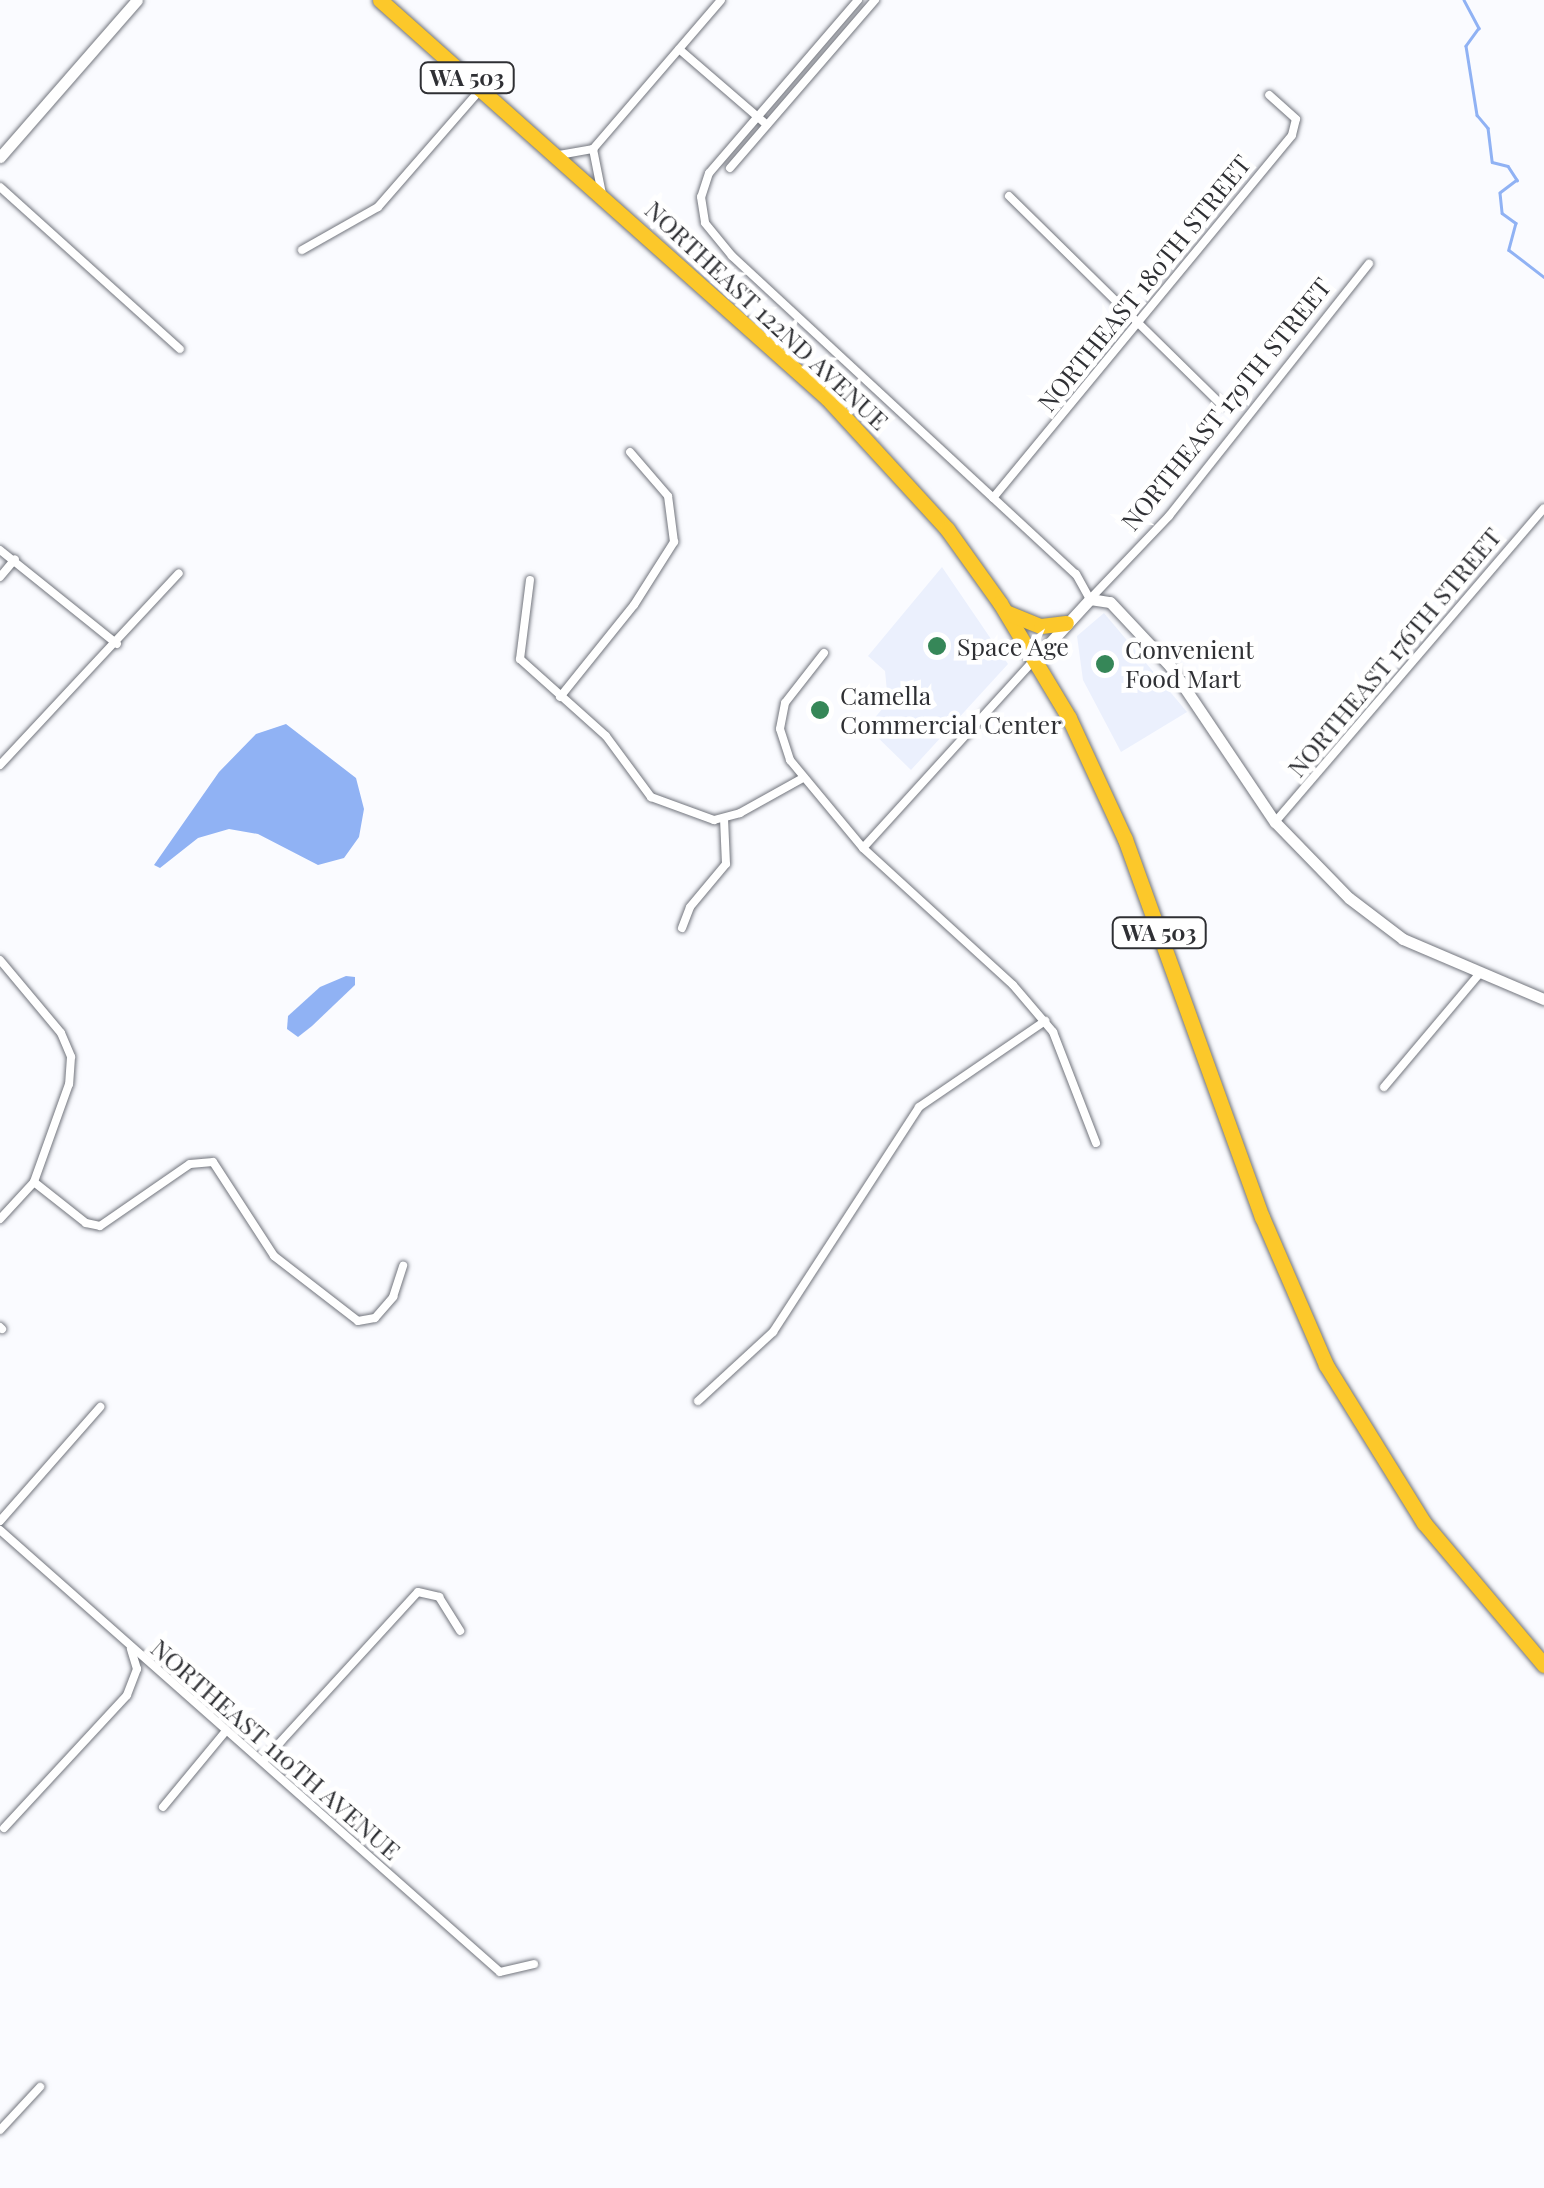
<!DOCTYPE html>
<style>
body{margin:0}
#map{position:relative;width:1544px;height:2188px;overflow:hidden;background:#fafbff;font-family:"Playfair Display",serif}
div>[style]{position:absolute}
.built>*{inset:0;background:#ebf0fd}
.water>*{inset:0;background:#90b2f4}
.stream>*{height:2.5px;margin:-1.25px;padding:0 1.25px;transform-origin:1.25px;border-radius:1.25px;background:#90b2f4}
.roads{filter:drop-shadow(0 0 2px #72757d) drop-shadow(0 0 2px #72757d)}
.street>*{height:8px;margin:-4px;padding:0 4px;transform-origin:4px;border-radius:4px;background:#fff}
.secondary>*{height:11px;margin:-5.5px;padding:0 5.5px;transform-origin:5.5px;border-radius:5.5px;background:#fff}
.highway>*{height:15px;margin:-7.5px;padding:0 7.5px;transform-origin:7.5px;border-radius:7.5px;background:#fcc82a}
.dots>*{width:28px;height:28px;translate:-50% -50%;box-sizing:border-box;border:5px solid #fff;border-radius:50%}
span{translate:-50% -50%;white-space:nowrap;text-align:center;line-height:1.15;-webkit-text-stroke:9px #fff;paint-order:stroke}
.shield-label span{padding:2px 8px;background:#fff;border:2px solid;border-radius:8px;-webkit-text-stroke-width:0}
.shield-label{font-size:22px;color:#2f3034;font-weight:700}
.street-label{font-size:25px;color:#2f3034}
.poi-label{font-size:25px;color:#2f3034}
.left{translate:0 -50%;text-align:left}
</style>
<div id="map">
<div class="built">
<i style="clip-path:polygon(942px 567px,1008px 664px,911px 770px,867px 727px,888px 702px,885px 671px,868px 656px)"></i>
<i style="clip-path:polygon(1104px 613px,1187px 712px,1121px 752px,1083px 680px,1077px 636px)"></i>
</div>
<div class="water">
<i style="clip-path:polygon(286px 724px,356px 778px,364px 809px,359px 837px,344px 858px,318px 865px,258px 834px,229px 829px,198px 838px,160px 868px,154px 865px,219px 772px,256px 734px)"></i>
<i style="clip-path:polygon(346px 976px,355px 977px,355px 985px,312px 1026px,298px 1037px,287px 1029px,288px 1016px,320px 987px)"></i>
</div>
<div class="stream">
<i style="left:1464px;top:0;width:32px;rotate:62deg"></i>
<i style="left:1479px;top:28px;width:22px;rotate:126deg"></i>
<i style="left:1466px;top:46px;width:70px;rotate:80.9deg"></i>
<i style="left:1477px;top:115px;width:17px;rotate:50deg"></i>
<i style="left:1488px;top:128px;width:34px;rotate:83deg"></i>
<i style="left:1492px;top:162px;width:16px;rotate:14deg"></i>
<i style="left:1508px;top:166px;width:17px;rotate:57deg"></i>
<i style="left:1517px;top:180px;width:21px;rotate:143deg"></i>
<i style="left:1500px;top:193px;width:20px;rotate:84deg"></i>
<i style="left:1502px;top:213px;width:17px;rotate:36deg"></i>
<i style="left:1516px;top:223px;width:28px;rotate:105deg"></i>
<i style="left:1509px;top:250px;width:44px;rotate:37.6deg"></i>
</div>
<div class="roads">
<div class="street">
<i style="left:858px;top:0;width:228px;rotate:130.7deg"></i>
<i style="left:709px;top:173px;width:25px;rotate:108deg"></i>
<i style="left:701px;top:197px;width:26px;rotate:81deg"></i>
<i style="left:705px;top:223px;width:43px;rotate:50.7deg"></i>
<i style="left:732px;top:256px;width:468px;rotate:42.8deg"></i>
<i style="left:1076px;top:574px;width:29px;rotate:61deg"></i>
<i style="left:1090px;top:599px;width:115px;rotate:-46.4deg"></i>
<i style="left:1169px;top:516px;width:322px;rotate:-51.6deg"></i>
<i style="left:679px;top:49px;width:116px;rotate:40.8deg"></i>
<i style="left:593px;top:149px;width:46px;rotate:78.7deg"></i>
<i style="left:559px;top:155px;width:35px;rotate:-10deg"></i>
<i style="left:593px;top:149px;width:196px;rotate:-49.3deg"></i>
<i style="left:730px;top:168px;width:222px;rotate:-49.2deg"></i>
<i style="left:0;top:187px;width:242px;rotate:42deg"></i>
<i style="left:1009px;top:196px;width:298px;rotate:44.5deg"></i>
<i style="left:302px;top:250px;width:87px;rotate:-29.5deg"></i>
<i style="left:378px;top:207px;width:155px;rotate:-48.9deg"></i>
<i style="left:993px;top:498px;width:470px;rotate:-50.5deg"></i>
<i style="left:1292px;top:135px;width:16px;rotate:-76deg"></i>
<i style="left:1296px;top:119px;width:36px;rotate:-138deg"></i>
<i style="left:0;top:550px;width:150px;rotate:38.8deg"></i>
<i style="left:0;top:577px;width:23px;rotate:-50deg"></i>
<i style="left:530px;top:580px;width:80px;rotate:97.2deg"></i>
<i style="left:520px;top:659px;width:115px;rotate:41.8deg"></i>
<i style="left:606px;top:736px;width:76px;rotate:53.6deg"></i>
<i style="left:651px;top:797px;width:67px;rotate:20.1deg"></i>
<i style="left:714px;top:820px;width:27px;rotate:-15deg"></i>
<i style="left:740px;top:813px;width:72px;rotate:-29.1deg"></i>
<i style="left:824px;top:653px;width:63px;rotate:128deg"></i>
<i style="left:785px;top:703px;width:26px;rotate:101deg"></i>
<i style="left:780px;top:729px;width:33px;rotate:72deg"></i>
<i style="left:790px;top:760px;width:114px;rotate:50.3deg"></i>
<i style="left:863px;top:848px;width:203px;rotate:42.4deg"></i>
<i style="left:1013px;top:985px;width:62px;rotate:49.6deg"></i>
<i style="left:1053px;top:1032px;width:119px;rotate:68.8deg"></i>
<i style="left:560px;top:697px;width:118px;rotate:-51.2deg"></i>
<i style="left:634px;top:605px;width:75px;rotate:-57.6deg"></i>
<i style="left:674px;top:542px;width:46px;rotate:-97.4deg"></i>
<i style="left:668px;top:496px;width:58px;rotate:-130.8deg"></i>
<i style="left:0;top:765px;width:262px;rotate:-47deg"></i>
<i style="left:1275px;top:822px;width:413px;rotate:-49.4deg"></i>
<i style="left:863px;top:848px;width:256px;rotate:-47.7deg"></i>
<i style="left:682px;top:928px;width:22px;rotate:-69deg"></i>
<i style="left:690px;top:907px;width:56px;rotate:-50.1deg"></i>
<i style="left:726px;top:864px;width:46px;rotate:-92.5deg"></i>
<i style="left:0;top:960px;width:95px;rotate:50.1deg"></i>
<i style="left:61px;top:1033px;width:26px;rotate:67deg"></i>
<i style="left:71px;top:1057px;width:27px;rotate:94deg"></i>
<i style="left:69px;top:1084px;width:104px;rotate:109.7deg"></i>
<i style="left:1384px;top:1087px;width:149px;rotate:-49.9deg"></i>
<i style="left:34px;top:1182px;width:66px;rotate:38.3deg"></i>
<i style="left:86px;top:1223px;width:14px;rotate:12deg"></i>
<i style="left:100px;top:1226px;width:109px;rotate:-34.6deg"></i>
<i style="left:190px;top:1164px;width:23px;rotate:-5deg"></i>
<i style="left:213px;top:1162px;width:112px;rotate:57deg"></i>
<i style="left:274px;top:1256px;width:106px;rotate:37.7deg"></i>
<i style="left:358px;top:1321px;width:17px;rotate:-10deg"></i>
<i style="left:375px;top:1318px;width:28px;rotate:-49deg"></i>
<i style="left:393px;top:1297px;width:33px;rotate:-72deg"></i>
<i style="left:0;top:1219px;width:50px;rotate:-47.4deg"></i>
<i style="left:0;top:1327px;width:3px;rotate:45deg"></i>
<i style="left:698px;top:1401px;width:102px;rotate:-42.6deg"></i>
<i style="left:773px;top:1332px;width:268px;rotate:-57deg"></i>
<i style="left:919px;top:1107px;width:153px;rotate:-34.3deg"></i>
<i style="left:0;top:1521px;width:152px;rotate:-48.7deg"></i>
<i style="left:0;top:1530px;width:667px;rotate:41.48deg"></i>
<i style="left:500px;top:1972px;width:35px;rotate:-13deg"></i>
<i style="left:263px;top:1761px;width:229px;rotate:-47.5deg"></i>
<i style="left:418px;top:1592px;width:22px;rotate:13deg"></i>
<i style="left:439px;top:1597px;width:40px;rotate:58deg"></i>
<i style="left:163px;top:1807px;width:97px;rotate:-50.4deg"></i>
<i style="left:4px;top:1828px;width:181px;rotate:-47.2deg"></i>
<i style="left:127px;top:1695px;width:28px;rotate:-69deg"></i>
<i style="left:137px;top:1669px;width:21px;rotate:-107deg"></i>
<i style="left:0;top:2130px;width:59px;rotate:-47.1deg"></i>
</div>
<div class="secondary">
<i style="left:0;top:157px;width:208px;rotate:-48.9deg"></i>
<i style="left:1036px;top:658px;width:80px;rotate:-47.5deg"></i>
<i style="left:1090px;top:599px;width:20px;rotate:9deg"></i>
<i style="left:1110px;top:602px;width:88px;rotate:46.8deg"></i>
<i style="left:1170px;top:666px;width:188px;rotate:56.1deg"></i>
<i style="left:1275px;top:822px;width:106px;rotate:45.8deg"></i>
<i style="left:1349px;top:898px;width:68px;rotate:37.2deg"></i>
<i style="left:1403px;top:939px;width:153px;rotate:23.1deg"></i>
</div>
<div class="highway">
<i style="left:380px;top:0;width:599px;rotate:41.68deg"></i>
<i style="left:827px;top:398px;width:178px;rotate:47.5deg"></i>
<i style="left:947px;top:529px;width:91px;rotate:54.4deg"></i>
<i style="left:1000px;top:603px;width:134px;rotate:59deg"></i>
<i style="left:1069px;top:718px;width:133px;rotate:65.2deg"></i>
<i style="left:1125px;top:839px;width:402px;rotate:70.1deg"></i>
<i style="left:1262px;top:1217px;width:161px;rotate:66.6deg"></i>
<i style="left:1326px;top:1365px;width:186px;rotate:58.2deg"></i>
<i style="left:1424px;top:1523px;width:186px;rotate:49.8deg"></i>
<i style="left:1008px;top:613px;width:35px;rotate:22deg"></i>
<i style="left:1041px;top:626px;width:25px;rotate:-7deg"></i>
</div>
</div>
<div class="dots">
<i style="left:937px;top:646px;background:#368758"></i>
<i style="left:1105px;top:664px;background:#368758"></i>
<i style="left:820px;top:710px;background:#368758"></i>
</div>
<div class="shield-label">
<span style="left:467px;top:78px">WA 503</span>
<span style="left:1159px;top:933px">WA 503</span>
</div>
<div class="street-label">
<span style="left:1144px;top:283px;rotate:-51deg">NORTHEAST 180TH STREET</span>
<span style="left:767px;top:315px;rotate:43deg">NORTHEAST 122ND AVENUE</span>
<span style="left:1226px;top:404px;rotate:-51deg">NORTHEAST 179TH STREET</span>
<span style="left:1394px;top:652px;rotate:-50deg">NORTHEAST 176TH STREET</span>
<span style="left:276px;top:1749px;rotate:41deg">NORTHEAST 110TH AVENUE</span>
</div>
<div class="poi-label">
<span class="left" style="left:957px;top:646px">Space Age</span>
<span class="left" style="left:1125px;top:664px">Convenient<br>Food Mart</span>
<span class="left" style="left:840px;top:710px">Camella<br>Commercial Center</span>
</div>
</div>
